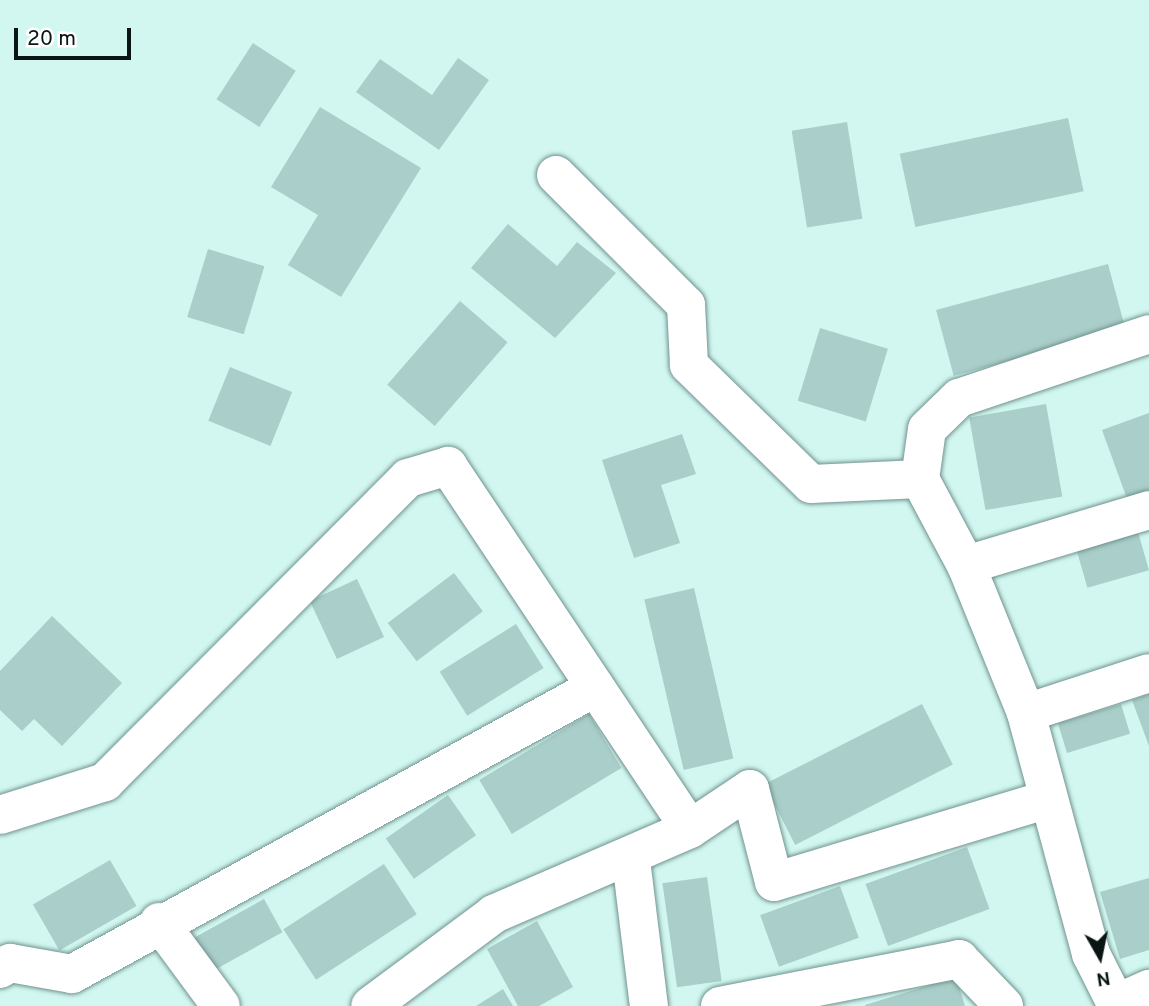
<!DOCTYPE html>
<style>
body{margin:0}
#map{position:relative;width:1149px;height:1006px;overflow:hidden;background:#d2f7f1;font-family:Overpass,sans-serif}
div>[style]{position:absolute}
.building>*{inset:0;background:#aacec9;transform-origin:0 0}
.roads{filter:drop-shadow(0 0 2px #70928e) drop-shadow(0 0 2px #70928e)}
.minor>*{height:38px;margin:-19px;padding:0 19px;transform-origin:19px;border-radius:19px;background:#fff}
span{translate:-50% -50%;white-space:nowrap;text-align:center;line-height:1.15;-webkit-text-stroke:5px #fff;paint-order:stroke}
.north{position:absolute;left:1065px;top:922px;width:70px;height:70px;-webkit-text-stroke:5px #fff;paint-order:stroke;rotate:171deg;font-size:19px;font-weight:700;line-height:28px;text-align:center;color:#091614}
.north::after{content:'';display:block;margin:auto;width:24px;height:32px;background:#091614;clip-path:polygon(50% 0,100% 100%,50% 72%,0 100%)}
.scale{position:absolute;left:14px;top:28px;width:117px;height:32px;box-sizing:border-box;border:4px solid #091614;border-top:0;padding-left:9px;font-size:21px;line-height:24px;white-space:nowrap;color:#091614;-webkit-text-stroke:5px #fff;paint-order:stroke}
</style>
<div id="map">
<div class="building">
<i style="left:253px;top:43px;width:51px;height:67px;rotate:33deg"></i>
<i style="clip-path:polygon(458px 58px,489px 80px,439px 150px,356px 92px,380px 59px,432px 95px)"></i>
<i style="clip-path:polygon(320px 107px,421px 168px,341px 297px,288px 265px,318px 215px,271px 187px)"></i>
<i style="left:1068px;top:118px;width:75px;height:172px;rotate:78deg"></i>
<i style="left:847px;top:122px;width:98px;height:56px;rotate:81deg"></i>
<i style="clip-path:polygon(508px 224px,557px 266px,577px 242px,616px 273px,555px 338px,471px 268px)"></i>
<i style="left:208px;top:249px;width:59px;height:71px;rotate:17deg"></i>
<i style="left:1108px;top:264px;width:68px;height:178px;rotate:75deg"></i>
<i style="left:460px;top:301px;width:63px;height:111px;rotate:41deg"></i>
<i style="left:820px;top:328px;width:71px;height:76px;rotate:17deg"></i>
<i style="left:230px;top:367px;width:67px;height:58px;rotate:22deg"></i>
<i style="left:1046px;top:404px;width:94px;height:78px;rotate:80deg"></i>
<i style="clip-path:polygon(1149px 413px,1149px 501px,1130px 507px,1102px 430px)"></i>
<i style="clip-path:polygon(682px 434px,696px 474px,661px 485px,680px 543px,634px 558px,602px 460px)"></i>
<i style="left:1136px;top:525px;width:47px;height:64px;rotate:74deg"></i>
<i style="left:454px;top:573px;width:48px;height:83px;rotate:53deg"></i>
<i style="left:357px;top:579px;width:64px;height:52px;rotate:65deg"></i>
<i style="left:694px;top:588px;width:175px;height:51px;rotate:77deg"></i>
<i style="clip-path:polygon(52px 616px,122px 683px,62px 746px,34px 719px,22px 731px,0 710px,0 671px)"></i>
<i style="left:516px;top:624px;width:52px;height:90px;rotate:58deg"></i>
<i style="clip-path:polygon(1149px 694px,1149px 746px,1132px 700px)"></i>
<i style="left:922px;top:704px;width:68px;height:177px;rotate:63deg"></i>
<i style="left:1121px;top:704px;width:31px;height:66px;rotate:73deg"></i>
<i style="left:589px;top:714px;width:63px;height:128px;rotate:59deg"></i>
<i style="left:448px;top:795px;width:49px;height:76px;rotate:55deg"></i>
<i style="left:967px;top:847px;width:66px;height:108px;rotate:70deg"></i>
<i style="left:110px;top:860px;width:53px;height:89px;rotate:60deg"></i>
<i style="left:384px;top:864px;width:60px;height:120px;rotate:57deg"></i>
<i style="left:707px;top:877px;width:105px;height:45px;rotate:82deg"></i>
<i style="clip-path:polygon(1149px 878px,1149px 950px,1120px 959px,1100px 892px)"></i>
<i style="left:840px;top:886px;width:55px;height:85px;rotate:70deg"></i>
<i style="left:264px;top:899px;width:38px;height:84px;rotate:61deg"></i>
<i style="clip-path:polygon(537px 921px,573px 987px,539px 1006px,518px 1006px,487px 949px)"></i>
<i style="clip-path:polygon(956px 977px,965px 1006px,865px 1006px,865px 1005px)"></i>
<i style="clip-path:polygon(503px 989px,513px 1006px,476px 1006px)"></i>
</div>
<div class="roads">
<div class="minor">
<i style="left:556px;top:175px;width:184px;rotate:45deg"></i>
<i style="left:686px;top:305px;width:60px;rotate:87.1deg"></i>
<i style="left:689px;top:365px;width:170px;rotate:44.3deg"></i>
<i style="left:811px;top:484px;width:109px;rotate:-2.6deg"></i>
<i style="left:920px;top:479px;width:98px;rotate:61.9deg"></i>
<i style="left:966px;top:565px;width:160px;rotate:67.9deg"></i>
<i style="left:1026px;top:713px;width:250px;rotate:74.9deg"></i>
<i style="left:1091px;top:954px;width:58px;rotate:63.4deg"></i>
<i style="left:920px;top:479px;width:50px;rotate:-82deg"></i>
<i style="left:927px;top:429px;width:45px;rotate:-44.1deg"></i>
<i style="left:959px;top:398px;width:200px;rotate:-18.6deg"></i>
<i style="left:966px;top:565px;width:191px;rotate:-16.7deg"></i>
<i style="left:1026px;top:713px;width:129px;rotate:-18deg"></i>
<i style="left:0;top:815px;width:110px;rotate:-17.4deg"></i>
<i style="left:105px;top:782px;width:429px;rotate:-45.1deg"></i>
<i style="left:408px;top:478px;width:42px;rotate:-16.7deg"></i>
<i style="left:448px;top:466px;width:436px;rotate:56.3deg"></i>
<i style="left:690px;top:829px;width:214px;rotate:156.6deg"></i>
<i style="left:494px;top:914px;width:154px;rotate:143.4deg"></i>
<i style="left:690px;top:829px;width:72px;rotate:-33.7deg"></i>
<i style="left:750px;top:789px;width:96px;rotate:75.5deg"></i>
<i style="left:774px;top:882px;width:284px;rotate:-16.8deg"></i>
<i style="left:631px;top:860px;width:147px;rotate:83deg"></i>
<i style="left:159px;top:922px;width:104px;rotate:53.6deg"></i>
<i style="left:0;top:969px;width:12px;rotate:-31deg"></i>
<i style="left:10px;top:963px;width:63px;rotate:10.1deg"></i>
<i style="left:72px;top:974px;width:597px;rotate:-28.71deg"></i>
<i style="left:1117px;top:1003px;width:35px;rotate:-24deg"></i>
<i style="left:720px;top:1006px;width:244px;rotate:-11.1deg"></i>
<i style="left:959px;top:959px;width:65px;rotate:46.2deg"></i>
</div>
</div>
<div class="north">N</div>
<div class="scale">20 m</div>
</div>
